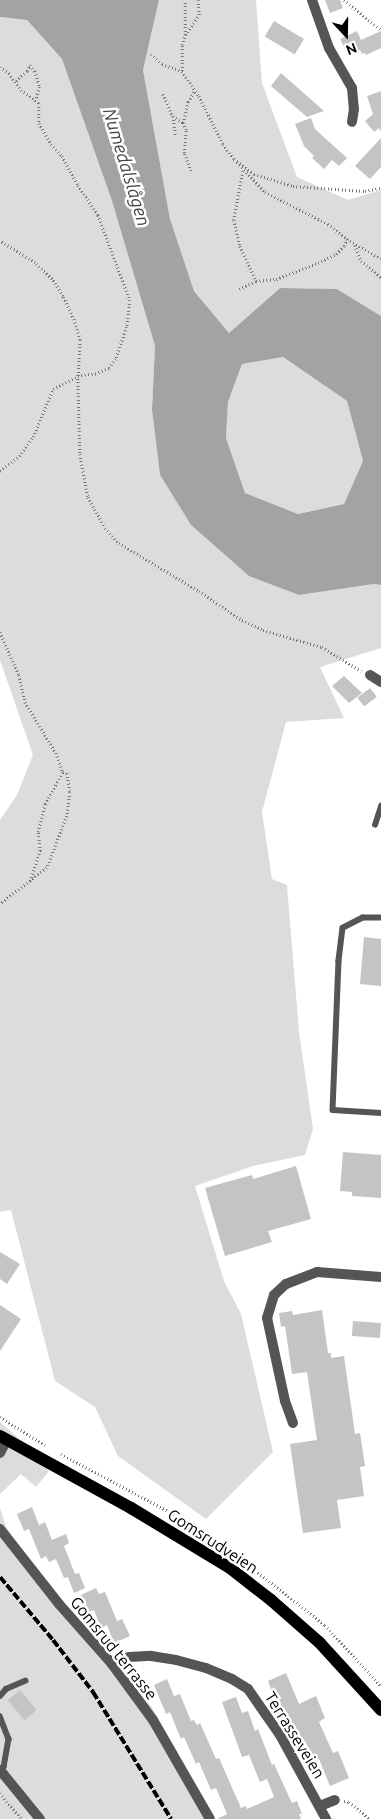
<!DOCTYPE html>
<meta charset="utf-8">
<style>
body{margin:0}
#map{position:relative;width:381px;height:1819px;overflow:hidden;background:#fff;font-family:Ubuntu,sans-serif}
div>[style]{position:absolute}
.green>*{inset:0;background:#dcdcdc}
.water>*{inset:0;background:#a3a3a3}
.building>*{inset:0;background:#c4c4c4;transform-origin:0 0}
.path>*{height:2.5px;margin-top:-1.25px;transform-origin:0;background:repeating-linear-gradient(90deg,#777 0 1px,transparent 0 3.5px)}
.service>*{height:5.5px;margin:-2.75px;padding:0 2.75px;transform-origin:2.75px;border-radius:2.75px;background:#555}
.minor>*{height:10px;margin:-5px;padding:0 5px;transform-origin:5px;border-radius:5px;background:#555}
.tertiary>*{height:10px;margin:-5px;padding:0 5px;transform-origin:5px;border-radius:5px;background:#555}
.primary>*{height:12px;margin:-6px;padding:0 6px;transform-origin:6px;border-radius:6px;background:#000}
.rail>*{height:4px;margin-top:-2px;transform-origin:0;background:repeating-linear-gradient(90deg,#000 0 8px,transparent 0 10.5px)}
span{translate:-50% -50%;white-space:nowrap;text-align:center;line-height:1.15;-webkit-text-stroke:5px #fff;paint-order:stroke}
.street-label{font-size:16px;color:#000}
.water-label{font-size:18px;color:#444;font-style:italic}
.north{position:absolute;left:321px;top:10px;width:50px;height:50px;-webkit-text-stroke:4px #fff;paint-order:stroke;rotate:159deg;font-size:14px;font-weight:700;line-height:20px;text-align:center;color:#000}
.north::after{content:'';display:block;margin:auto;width:18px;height:22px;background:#000;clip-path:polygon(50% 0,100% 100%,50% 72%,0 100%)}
</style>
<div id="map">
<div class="green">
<i style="clip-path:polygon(159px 0,256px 0,262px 83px,297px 177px,348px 200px,381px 190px,381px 316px,337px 289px,280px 288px,229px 333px,194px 291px,170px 219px,143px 70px)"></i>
<i style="clip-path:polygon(0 17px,27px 20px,62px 59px,112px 201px,155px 346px,152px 410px,160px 475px,191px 525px,249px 576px,299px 595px,374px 584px,381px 585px,381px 648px,320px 667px,344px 718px,286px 722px,262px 812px,272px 879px,287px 885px,299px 1032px,313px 1129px,305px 1155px,253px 1166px,195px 1186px,224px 1281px,241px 1314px,273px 1452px,206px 1519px,118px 1456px,95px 1407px,55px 1381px,11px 1210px,0 1212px,0 820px,17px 795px,33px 755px,0 660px)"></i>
<i style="clip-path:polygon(283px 357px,347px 401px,363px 461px,344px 504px,298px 514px,245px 493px,226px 438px,228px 402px,242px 364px)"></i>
<i style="clip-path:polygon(0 1422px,30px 1448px,49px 1471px,36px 1487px,21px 1474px,0 1494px)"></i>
<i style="clip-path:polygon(0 1508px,6px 1527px,56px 1595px,102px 1652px,151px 1706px,213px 1819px,0 1819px)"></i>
</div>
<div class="water">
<i style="clip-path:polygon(evenodd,0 0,159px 0,143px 70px,170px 219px,194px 291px,229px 333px,280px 288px,337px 289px,381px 316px,381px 585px,374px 584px,299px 595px,249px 576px,191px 525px,160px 475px,152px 410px,155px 346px,112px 201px,62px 59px,27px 20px,0 17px,0 0,283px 357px,347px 401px,363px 461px,344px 504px,298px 514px,245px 493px,226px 438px,228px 402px,242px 364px,283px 357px)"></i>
</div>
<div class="building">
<i style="clip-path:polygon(325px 0,340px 0,343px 8px,330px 13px)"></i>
<i style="left:274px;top:21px;width:35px;height:18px;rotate:31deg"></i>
<i style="clip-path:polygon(357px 31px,361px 40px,381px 31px,381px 48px,366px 55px,365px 53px,362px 54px,360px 50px,348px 55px,340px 39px)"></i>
<i style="clip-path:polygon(281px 73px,324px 111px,307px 117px,271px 86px)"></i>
<i style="clip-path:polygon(381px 91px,381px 132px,379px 128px,374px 132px,365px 121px,373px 114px,367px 96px)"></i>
<i style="clip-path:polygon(311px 118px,315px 129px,347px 158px,339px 166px,332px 160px,324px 169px,312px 158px,314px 156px,304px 146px,295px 124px)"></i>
<i style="clip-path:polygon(381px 138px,381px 167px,370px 179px,355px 166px)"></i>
<i style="clip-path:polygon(344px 676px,362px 693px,349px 703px,332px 686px)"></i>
<i style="left:370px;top:688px;width:11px;height:16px;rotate:52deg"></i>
<i style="clip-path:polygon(364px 937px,381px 939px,381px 986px,360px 984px)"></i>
<i style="clip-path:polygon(343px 1152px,381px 1155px,381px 1198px,352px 1196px,352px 1192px,340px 1191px)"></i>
<i style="clip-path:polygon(296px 1166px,311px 1219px,268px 1231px,272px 1242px,225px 1256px,205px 1188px,252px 1175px,253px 1179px)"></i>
<i style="clip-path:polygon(0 1252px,20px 1264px,7px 1284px,0 1279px)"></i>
<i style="clip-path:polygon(0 1305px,21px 1319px,0 1351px)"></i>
<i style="clip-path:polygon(322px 1310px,328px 1353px,331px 1353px,331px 1358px,344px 1356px,355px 1434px,360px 1433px,365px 1466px,360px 1467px,364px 1496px,337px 1500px,341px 1528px,303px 1533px,290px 1444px,317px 1440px,307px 1372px,292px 1374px,285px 1326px,281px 1327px,279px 1313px,292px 1311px,293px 1315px)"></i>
<i style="left:353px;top:1321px;width:28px;height:15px;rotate:4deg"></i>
<i style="clip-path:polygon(32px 1507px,39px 1525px,45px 1522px,52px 1540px,66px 1534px,69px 1543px,64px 1546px,75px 1574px,79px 1573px,85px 1588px,74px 1593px,68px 1577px,64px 1578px,56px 1559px,49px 1562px,46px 1556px,41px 1559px,29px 1529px,24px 1531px,17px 1514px)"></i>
<i style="clip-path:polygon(96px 1588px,99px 1594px,105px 1592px,117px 1621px,122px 1619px,130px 1636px,114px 1643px,107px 1625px,101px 1628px,94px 1610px,89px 1612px,81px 1595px)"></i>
<i style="clip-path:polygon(286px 1673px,299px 1704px,316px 1696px,325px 1718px,319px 1722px,333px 1753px,338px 1751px,349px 1778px,330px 1786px,319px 1759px,308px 1759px,299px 1735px,296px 1736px,294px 1729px,286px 1732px,281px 1724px,279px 1719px,282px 1718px,268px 1681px)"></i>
<i style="clip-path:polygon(167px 1679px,174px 1696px,180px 1694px,191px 1721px,194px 1720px,197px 1725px,200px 1723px,216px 1759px,219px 1758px,241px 1808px,246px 1806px,247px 1809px,274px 1797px,267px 1779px,260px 1782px,249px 1755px,242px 1757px,222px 1702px,236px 1697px,242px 1713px,248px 1711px,255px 1731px,258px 1729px,272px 1765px,274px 1764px,292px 1803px,297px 1801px,302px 1814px,299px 1814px,301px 1819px,217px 1819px,227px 1814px,216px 1788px,211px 1790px,199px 1762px,196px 1764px,184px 1737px,181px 1739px,170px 1712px,166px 1714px,154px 1685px)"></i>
<i style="left:20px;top:1690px;width:26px;height:16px;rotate:50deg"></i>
</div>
<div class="path">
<i style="left:344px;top:0;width:48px;rotate:39deg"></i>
<i style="left:185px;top:35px;width:35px;rotate:-90deg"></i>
<i style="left:151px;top:54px;width:15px;rotate:42deg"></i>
<i style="left:162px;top:64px;width:21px;rotate:19deg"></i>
<i style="left:182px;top:71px;width:30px;rotate:56deg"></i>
<i style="left:199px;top:96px;width:54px;rotate:63.4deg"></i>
<i style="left:223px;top:144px;width:19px;rotate:54deg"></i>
<i style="left:234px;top:159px;width:25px;rotate:37deg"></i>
<i style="left:254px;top:174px;width:41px;rotate:17.1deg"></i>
<i style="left:293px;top:186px;width:72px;rotate:4deg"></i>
<i style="left:365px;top:191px;width:16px;rotate:-11deg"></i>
<i style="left:0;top:67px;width:11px;rotate:34deg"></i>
<i style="left:9px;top:73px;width:21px;rotate:55deg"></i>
<i style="left:21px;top:90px;width:22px;rotate:36deg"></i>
<i style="left:39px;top:103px;width:20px;rotate:90deg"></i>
<i style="left:39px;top:123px;width:24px;rotate:60deg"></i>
<i style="left:51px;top:144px;width:16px;rotate:47deg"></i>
<i style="left:62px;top:156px;width:33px;rotate:61deg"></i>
<i style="left:78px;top:185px;width:36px;rotate:56deg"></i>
<i style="left:98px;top:215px;width:91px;rotate:69.4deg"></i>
<i style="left:130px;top:300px;width:27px;rotate:96deg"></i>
<i style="left:127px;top:327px;width:34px;rotate:109deg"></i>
<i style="left:116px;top:359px;width:11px;rotate:128deg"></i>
<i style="left:109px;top:368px;width:14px;rotate:155deg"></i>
<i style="left:96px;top:374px;width:18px;rotate:174deg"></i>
<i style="left:78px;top:376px;width:36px;rotate:-87deg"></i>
<i style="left:80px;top:340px;width:21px;rotate:-107deg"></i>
<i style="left:74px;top:320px;width:26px;rotate:-115deg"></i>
<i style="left:63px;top:296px;width:20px;rotate:-123deg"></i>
<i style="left:52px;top:279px;width:23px;rotate:-137deg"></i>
<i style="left:35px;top:263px;width:41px;rotate:-147.8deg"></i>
<i style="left:182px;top:71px;width:26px;rotate:-90deg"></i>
<i style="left:182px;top:45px;width:10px;rotate:-73deg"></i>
<i style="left:185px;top:35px;width:24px;rotate:-55deg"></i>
<i style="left:199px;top:15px;width:15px;rotate:-94deg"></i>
<i style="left:16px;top:81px;width:15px;rotate:-42deg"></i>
<i style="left:27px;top:71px;width:7px;rotate:-63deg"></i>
<i style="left:30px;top:65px;width:8px;rotate:50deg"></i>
<i style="left:35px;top:71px;width:17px;rotate:73deg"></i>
<i style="left:40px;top:87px;width:14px;rotate:107deg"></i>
<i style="left:163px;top:94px;width:24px;rotate:66deg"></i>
<i style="left:173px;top:116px;width:12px;rotate:35deg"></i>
<i style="left:173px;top:116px;width:21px;rotate:82deg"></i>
<i style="left:237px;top:162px;width:41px;rotate:47deg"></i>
<i style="left:265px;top:192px;width:71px;rotate:26.9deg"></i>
<i style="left:328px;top:224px;width:24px;rotate:38deg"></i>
<i style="left:347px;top:239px;width:39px;rotate:30deg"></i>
<i style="left:191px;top:171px;width:19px;rotate:-111deg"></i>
<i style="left:184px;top:153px;width:23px;rotate:-85deg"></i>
<i style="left:186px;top:130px;width:8px;rotate:-113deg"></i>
<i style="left:183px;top:123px;width:22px;rotate:-77deg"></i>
<i style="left:188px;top:102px;width:14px;rotate:-60deg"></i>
<i style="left:243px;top:171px;width:50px;rotate:100.4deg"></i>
<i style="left:234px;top:220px;width:27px;rotate:77deg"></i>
<i style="left:240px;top:246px;width:38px;rotate:65deg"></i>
<i style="left:256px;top:281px;width:20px;rotate:-6deg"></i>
<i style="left:276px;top:279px;width:45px;rotate:-20.9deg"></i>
<i style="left:318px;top:263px;width:20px;rotate:-27deg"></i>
<i style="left:336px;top:254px;width:11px;rotate:-45deg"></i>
<i style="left:344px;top:246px;width:8px;rotate:-67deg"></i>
<i style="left:355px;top:245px;width:17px;rotate:69deg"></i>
<i style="left:361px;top:261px;width:26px;rotate:39deg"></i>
<i style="left:239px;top:289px;width:19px;rotate:-25deg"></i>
<i style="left:78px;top:375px;width:79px;rotate:88.5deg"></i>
<i style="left:80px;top:454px;width:44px;rotate:79.5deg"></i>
<i style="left:88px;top:497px;width:35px;rotate:61deg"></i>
<i style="left:105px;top:528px;width:21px;rotate:47deg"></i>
<i style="left:119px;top:543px;width:93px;rotate:31deg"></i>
<i style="left:199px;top:591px;width:52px;rotate:34deg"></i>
<i style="left:242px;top:620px;width:23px;rotate:25deg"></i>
<i style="left:263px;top:630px;width:61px;rotate:16.1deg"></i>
<i style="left:322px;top:647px;width:46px;rotate:31.6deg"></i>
<i style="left:0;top:471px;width:24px;rotate:-38deg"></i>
<i style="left:19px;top:456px;width:24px;rotate:-54deg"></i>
<i style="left:33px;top:437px;width:52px;rotate:-67.4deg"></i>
<i style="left:53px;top:389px;width:28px;rotate:-27deg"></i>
<i style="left:0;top:632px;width:47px;rotate:66.2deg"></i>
<i style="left:19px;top:675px;width:28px;rotate:77deg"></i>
<i style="left:25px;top:702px;width:60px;rotate:58.7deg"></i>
<i style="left:56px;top:753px;width:20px;rotate:70deg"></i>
<i style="left:63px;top:772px;width:4px;rotate:14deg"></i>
<i style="left:67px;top:773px;width:19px;rotate:81deg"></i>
<i style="left:70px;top:792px;width:24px;rotate:97deg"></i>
<i style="left:67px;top:816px;width:56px;rotate:111deg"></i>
<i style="left:47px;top:868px;width:59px;rotate:142.5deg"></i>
<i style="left:30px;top:881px;width:32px;rotate:-72deg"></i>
<i style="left:40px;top:851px;width:19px;rotate:-96deg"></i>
<i style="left:38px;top:832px;width:29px;rotate:-76deg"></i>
<i style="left:45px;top:804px;width:37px;rotate:-61deg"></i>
<i style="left:0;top:1417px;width:53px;rotate:31.9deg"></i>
<i style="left:61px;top:1454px;width:128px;rotate:28deg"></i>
<i style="left:174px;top:1514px;width:74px;rotate:33.5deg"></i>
<i style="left:236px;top:1555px;width:113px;rotate:38.2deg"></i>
<i style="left:325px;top:1625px;width:83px;rotate:47.4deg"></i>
<i style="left:0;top:1793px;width:34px;rotate:50deg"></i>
<i style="left:344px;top:1801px;width:5px;rotate:11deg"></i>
<i style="left:349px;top:1802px;width:27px;rotate:39deg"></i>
</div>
<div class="service">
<i style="left:375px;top:825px;width:20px;rotate:-72deg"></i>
<i style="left:381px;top:918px;width:18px;rotate:180deg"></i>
<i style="left:363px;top:918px;width:22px;rotate:153deg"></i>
<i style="left:343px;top:928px;width:33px;rotate:97deg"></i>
<i style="left:339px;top:961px;width:149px;rotate:92.3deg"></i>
<i style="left:333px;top:1110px;width:48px;rotate:3.6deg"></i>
<i style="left:0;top:1696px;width:9px;rotate:-49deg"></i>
<i style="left:6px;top:1689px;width:21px;rotate:-23deg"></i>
<i style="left:0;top:1716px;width:25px;rotate:69deg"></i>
<i style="left:9px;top:1739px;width:28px;rotate:100deg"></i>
<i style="left:4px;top:1767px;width:5px;rotate:127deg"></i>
</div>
<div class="minor">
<i style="left:312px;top:0;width:51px;rotate:70.5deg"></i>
<i style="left:329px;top:48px;width:46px;rotate:60.1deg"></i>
<i style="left:352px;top:88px;width:21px;rotate:85deg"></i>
<i style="left:354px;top:109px;width:13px;rotate:99deg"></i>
<i style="left:370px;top:675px;width:13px;rotate:32deg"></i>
<i style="left:293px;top:1423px;width:23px;rotate:-110deg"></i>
<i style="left:285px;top:1401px;width:85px;rotate:-102.2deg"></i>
<i style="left:267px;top:1318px;width:24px;rotate:-73deg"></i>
<i style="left:274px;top:1295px;width:16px;rotate:-43deg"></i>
<i style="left:286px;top:1284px;width:33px;rotate:-21deg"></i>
<i style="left:317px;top:1272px;width:64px;rotate:4.5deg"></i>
<i style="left:0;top:1453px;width:15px;rotate:-62deg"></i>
<i style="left:0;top:1529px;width:95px;rotate:51.8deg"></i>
<i style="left:59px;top:1604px;width:80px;rotate:48.5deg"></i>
<i style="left:112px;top:1664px;width:69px;rotate:53.8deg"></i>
<i style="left:153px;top:1720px;width:114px;rotate:60.1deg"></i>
<i style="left:112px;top:1664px;width:18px;rotate:-22deg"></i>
<i style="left:129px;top:1657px;width:22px;rotate:-3deg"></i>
<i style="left:151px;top:1656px;width:25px;rotate:9deg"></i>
<i style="left:176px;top:1660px;width:31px;rotate:15deg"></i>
<i style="left:206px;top:1668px;width:28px;rotate:23deg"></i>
<i style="left:232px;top:1679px;width:19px;rotate:32deg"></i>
<i style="left:248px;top:1689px;width:56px;rotate:55.2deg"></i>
<i style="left:280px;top:1735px;width:96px;rotate:61.3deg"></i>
<i style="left:320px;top:1806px;width:16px;rotate:-22deg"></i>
</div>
<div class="tertiary">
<i style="left:0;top:1770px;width:63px;rotate:50.8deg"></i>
</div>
<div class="primary">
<i style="left:0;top:1436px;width:149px;rotate:28.8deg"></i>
<i style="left:131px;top:1508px;width:116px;rotate:31.2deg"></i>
<i style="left:230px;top:1568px;width:52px;rotate:38deg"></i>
<i style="left:271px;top:1600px;width:64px;rotate:41.2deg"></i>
<i style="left:319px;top:1642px;width:92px;rotate:47.6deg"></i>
</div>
<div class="rail">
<i style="left:0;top:1577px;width:82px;rotate:49.9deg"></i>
<i style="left:53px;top:1640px;width:66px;rotate:52.4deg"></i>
<i style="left:93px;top:1692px;width:149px;rotate:58.4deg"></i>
</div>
<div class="street-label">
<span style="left:213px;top:1541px;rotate:33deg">Gomsrudveien</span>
<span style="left:114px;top:1648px;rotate:51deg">Gomsrud terrasse</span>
<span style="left:295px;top:1735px;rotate:58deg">Terrasseveien</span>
</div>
<div class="water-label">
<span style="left:127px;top:167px;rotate:73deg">Numedalslågen</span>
</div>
<div class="north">N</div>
</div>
